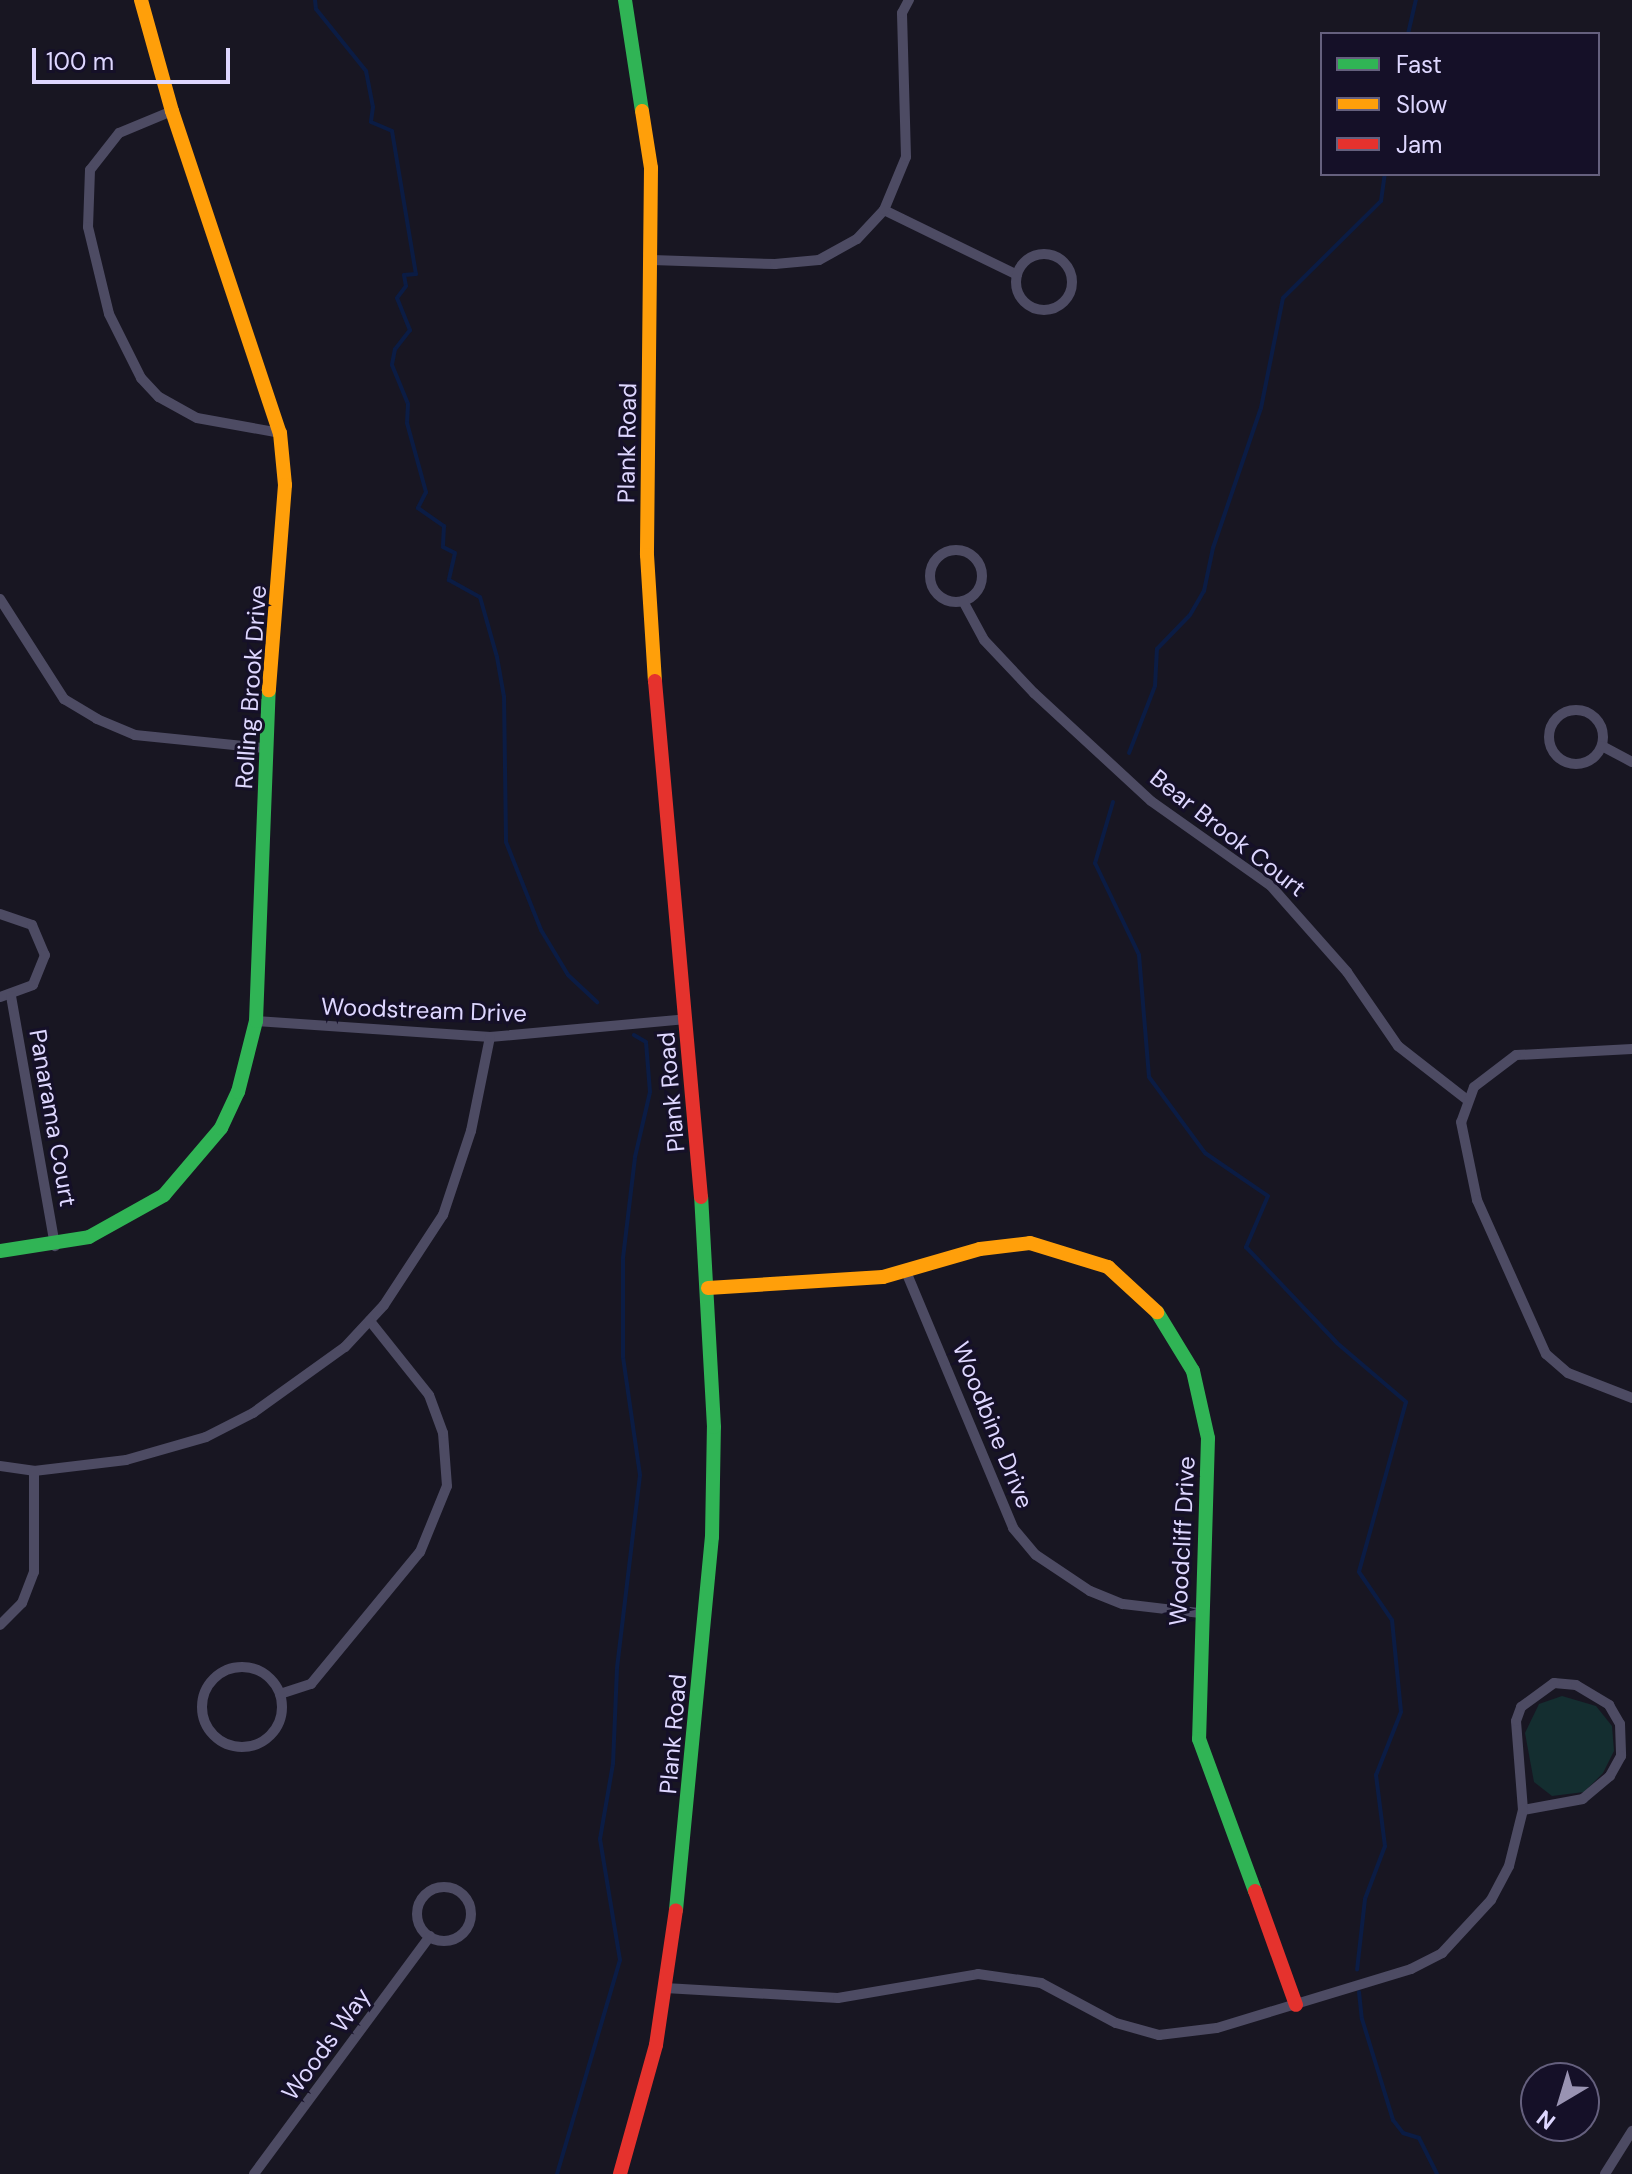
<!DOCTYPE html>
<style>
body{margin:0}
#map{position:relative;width:1632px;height:2174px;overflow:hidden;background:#181622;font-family:"DM Sans",sans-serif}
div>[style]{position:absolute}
.green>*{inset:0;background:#142e30}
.stream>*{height:4px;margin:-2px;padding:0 2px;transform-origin:2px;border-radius:2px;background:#0b1c44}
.street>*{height:10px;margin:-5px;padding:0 5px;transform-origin:5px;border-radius:5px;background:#4d4b63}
.street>.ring{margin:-5px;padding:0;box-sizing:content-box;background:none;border:10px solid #4d4b63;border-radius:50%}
.fast>*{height:14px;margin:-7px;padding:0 7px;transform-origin:7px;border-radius:7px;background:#30b455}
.slow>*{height:14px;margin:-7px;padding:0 7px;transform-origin:7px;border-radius:7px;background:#ff9f0a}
.jam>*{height:14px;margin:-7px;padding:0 7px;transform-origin:7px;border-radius:7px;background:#e5322d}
span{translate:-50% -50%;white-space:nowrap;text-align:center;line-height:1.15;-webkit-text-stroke:6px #151028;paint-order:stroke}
.street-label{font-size:24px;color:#ded7ff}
.legend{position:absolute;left:1320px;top:32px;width:280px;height:144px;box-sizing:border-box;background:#151028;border:2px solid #65607e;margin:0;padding:10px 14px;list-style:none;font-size:24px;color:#ded7ff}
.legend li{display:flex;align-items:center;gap:16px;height:40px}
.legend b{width:40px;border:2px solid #65607e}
.north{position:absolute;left:1520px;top:2062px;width:80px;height:80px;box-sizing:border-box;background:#151028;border:2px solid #65607e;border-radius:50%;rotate:218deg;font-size:22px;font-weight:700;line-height:32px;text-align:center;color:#ded7ff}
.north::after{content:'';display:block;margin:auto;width:28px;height:36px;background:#9993b2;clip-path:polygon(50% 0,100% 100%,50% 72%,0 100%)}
.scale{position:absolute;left:32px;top:48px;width:198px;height:36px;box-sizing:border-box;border:4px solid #ded7ff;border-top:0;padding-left:10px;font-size:24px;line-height:28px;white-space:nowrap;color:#ded7ff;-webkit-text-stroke:6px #151028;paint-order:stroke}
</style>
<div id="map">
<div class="green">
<i style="clip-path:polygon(1562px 1696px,1596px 1706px,1612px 1726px,1614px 1751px,1603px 1773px,1584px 1792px,1552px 1796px,1534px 1782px,1525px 1733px,1539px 1704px)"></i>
</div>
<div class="stream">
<i style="left:315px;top:0;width:9px;rotate:84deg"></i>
<i style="left:316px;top:9px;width:80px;rotate:51.1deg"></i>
<i style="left:366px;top:71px;width:37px;rotate:79deg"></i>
<i style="left:373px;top:107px;width:15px;rotate:98deg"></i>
<i style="left:371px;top:122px;width:23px;rotate:23deg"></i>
<i style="left:392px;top:131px;width:145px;rotate:80.5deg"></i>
<i style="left:416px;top:274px;width:12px;rotate:175deg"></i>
<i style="left:404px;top:275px;width:11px;rotate:80deg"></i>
<i style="left:406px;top:286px;width:15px;rotate:127deg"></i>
<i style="left:397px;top:298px;width:35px;rotate:68deg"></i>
<i style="left:410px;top:330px;width:24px;rotate:128deg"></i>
<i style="left:395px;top:349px;width:16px;rotate:101deg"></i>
<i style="left:392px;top:365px;width:42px;rotate:67.7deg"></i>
<i style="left:408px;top:404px;width:19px;rotate:93deg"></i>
<i style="left:407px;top:423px;width:72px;rotate:74.6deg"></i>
<i style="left:426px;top:492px;width:18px;rotate:117deg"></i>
<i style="left:418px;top:508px;width:32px;rotate:35deg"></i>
<i style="left:444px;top:526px;width:21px;rotate:93deg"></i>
<i style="left:443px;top:547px;width:13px;rotate:27deg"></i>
<i style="left:455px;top:553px;width:28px;rotate:103deg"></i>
<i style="left:449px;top:580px;width:35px;rotate:29deg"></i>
<i style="left:480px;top:597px;width:62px;rotate:74.2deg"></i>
<i style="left:497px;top:657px;width:40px;rotate:80deg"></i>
<i style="left:504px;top:696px;width:146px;rotate:89.2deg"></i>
<i style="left:506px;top:842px;width:95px;rotate:68.3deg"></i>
<i style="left:541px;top:930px;width:52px;rotate:59deg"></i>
<i style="left:568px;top:975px;width:40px;rotate:43deg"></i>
<i style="left:1408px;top:34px;width:35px;rotate:-77deg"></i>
<i style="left:1129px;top:753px;width:72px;rotate:-68.8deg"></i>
<i style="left:1155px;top:686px;width:37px;rotate:-87deg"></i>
<i style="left:1157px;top:649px;width:47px;rotate:-45.9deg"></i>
<i style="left:1190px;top:615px;width:28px;rotate:-60deg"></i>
<i style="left:1204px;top:591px;width:44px;rotate:-78.2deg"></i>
<i style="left:1213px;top:548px;width:148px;rotate:-71.1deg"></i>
<i style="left:1261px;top:408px;width:112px;rotate:-78.7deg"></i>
<i style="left:1283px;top:298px;width:138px;rotate:-44.7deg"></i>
<i style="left:1381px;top:201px;width:27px;rotate:-82deg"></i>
<i style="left:1113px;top:802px;width:64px;rotate:106.4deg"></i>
<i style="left:1095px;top:863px;width:102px;rotate:64.4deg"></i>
<i style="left:1139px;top:955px;width:122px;rotate:85.3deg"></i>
<i style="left:1149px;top:1077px;width:94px;rotate:53.6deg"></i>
<i style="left:1205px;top:1153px;width:76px;rotate:34.3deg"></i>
<i style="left:1268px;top:1196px;width:56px;rotate:113.3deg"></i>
<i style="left:1246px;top:1247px;width:132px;rotate:46.5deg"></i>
<i style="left:1337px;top:1343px;width:91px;rotate:40.5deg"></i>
<i style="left:1406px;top:1402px;width:176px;rotate:105.5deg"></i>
<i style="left:1359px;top:1572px;width:58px;rotate:55.5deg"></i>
<i style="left:1392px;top:1620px;width:92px;rotate:84.4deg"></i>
<i style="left:1401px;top:1712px;width:68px;rotate:111.6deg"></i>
<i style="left:1376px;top:1775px;width:72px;rotate:82.8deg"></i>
<i style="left:1385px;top:1846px;width:57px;rotate:110.7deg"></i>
<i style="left:1365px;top:1899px;width:71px;rotate:96.4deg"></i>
<i style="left:1359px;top:1992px;width:27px;rotate:84deg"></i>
<i style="left:1362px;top:2019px;width:106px;rotate:72.9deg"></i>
<i style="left:1393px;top:2120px;width:16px;rotate:52deg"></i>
<i style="left:1403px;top:2133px;width:17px;rotate:17deg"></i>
<i style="left:1419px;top:2138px;width:40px;rotate:63.4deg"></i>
<i style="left:557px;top:2174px;width:223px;rotate:-73.6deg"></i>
<i style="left:620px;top:1960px;width:123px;rotate:-99.4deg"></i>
<i style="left:600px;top:1839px;width:76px;rotate:-80.2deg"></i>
<i style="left:613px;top:1764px;width:96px;rotate:-87.6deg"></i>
<i style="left:617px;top:1668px;width:194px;rotate:-83.2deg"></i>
<i style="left:640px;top:1475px;width:119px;rotate:-98.2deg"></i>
<i style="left:623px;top:1357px;width:99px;rotate:-90deg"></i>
<i style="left:623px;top:1258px;width:102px;rotate:-83.2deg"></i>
<i style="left:635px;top:1157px;width:67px;rotate:-77deg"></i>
<i style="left:650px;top:1092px;width:50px;rotate:-94.6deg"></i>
<i style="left:646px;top:1042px;width:14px;rotate:-150deg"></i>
</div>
<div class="street">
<i style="left:172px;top:111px;width:57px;rotate:157.5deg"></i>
<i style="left:119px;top:133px;width:47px;rotate:128.1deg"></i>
<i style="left:90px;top:170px;width:57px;rotate:92deg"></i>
<i style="left:88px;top:227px;width:89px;rotate:76.4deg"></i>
<i style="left:109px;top:314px;width:72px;rotate:63.4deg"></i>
<i style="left:141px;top:378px;width:26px;rotate:47deg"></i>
<i style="left:159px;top:397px;width:43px;rotate:28.9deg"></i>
<i style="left:197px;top:418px;width:84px;rotate:10.2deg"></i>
<i style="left:884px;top:210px;width:148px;rotate:26deg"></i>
<i class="ring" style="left:1016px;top:254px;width:46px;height:46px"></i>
<i style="left:652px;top:260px;width:123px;rotate:1.9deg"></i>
<i style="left:775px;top:264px;width:44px;rotate:-5.2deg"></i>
<i style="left:819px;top:260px;width:43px;rotate:-28.9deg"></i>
<i style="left:857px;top:239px;width:40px;rotate:-47deg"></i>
<i style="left:884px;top:210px;width:57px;rotate:-67.5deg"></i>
<i style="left:906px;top:157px;width:144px;rotate:-91.6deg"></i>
<i style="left:902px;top:13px;width:15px;rotate:-62deg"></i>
<i class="ring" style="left:930px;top:550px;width:42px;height:42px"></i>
<i style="left:0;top:599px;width:119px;rotate:57.4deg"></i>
<i style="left:64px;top:699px;width:39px;rotate:31deg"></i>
<i style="left:97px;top:719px;width:41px;rotate:22.8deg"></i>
<i style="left:135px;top:735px;width:130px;rotate:5.8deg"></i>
<i style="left:963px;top:601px;width:44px;rotate:61.7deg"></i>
<i style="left:984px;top:640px;width:73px;rotate:46.7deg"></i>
<i style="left:1034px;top:693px;width:159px;rotate:42.7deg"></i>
<i style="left:1151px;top:801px;width:147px;rotate:35.3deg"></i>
<i style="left:1271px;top:886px;width:115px;rotate:48.5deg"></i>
<i style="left:1347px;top:972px;width:90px;rotate:55.4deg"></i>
<i style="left:1398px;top:1046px;width:86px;rotate:37.9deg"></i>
<i class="ring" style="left:1549px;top:710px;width:44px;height:44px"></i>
<i style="left:1602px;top:746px;width:34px;rotate:28deg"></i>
<i style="left:0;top:914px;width:34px;rotate:19deg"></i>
<i style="left:32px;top:925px;width:33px;rotate:67deg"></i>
<i style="left:45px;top:955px;width:32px;rotate:112deg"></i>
<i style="left:33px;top:985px;width:35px;rotate:160deg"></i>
<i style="left:11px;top:996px;width:254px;rotate:80deg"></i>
<i style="left:256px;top:1021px;width:235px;rotate:3.9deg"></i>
<i style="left:490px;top:1037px;width:197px;rotate:-5.2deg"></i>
<i style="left:1632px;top:1049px;width:116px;rotate:177deg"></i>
<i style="left:1516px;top:1055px;width:53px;rotate:142.7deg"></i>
<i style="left:1474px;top:1087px;width:37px;rotate:110deg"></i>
<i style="left:1461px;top:1122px;width:80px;rotate:78.4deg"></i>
<i style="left:1477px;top:1200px;width:169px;rotate:65.9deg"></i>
<i style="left:1546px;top:1354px;width:29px;rotate:41deg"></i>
<i style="left:1568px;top:1373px;width:69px;rotate:21.3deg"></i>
<i style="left:907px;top:1274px;width:275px;rotate:67.3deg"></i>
<i style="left:1013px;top:1528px;width:35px;rotate:50deg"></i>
<i style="left:1036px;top:1555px;width:65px;rotate:33.7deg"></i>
<i style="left:1090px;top:1591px;width:35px;rotate:22deg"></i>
<i style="left:1123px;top:1604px;width:78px;rotate:6.7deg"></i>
<i style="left:0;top:1466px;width:34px;rotate:8deg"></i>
<i style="left:34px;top:1471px;width:93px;rotate:-6.8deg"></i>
<i style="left:126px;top:1460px;width:83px;rotate:-16deg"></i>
<i style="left:206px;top:1437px;width:53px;rotate:-27.1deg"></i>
<i style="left:253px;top:1413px;width:113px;rotate:-35.7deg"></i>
<i style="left:345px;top:1347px;width:57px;rotate:-47.1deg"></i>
<i style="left:384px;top:1305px;width:108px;rotate:-56.8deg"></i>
<i style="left:443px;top:1215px;width:89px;rotate:-71.6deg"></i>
<i style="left:471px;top:1131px;width:96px;rotate:-78.6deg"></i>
<i style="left:0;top:1625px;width:31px;rotate:-45deg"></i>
<i style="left:22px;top:1603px;width:33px;rotate:-69deg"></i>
<i style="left:34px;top:1572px;width:101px;rotate:-90deg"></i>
<i class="ring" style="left:202px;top:1667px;width:70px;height:70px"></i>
<i style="left:1554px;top:1683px;width:22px;rotate:5deg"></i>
<i style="left:1576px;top:1685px;width:39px;rotate:31deg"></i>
<i style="left:1609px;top:1705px;width:22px;rotate:60deg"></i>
<i style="left:1620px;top:1724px;width:32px;rotate:88deg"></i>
<i style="left:1621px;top:1756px;width:23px;rotate:119deg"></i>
<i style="left:1610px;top:1776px;width:35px;rotate:140deg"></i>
<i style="left:1583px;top:1799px;width:61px;rotate:169.6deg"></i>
<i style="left:1523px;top:1810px;width:89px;rotate:-94.5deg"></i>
<i style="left:1516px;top:1721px;width:15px;rotate:-70deg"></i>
<i style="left:1521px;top:1707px;width:41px;rotate:-36deg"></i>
<i style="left:280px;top:1694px;width:33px;rotate:-18deg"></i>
<i style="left:311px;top:1684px;width:171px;rotate:-50.5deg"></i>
<i style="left:420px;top:1552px;width:71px;rotate:-67.8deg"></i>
<i style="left:447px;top:1486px;width:53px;rotate:-94.3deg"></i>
<i style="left:443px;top:1433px;width:40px;rotate:-110.2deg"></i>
<i style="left:429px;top:1395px;width:95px;rotate:-128.6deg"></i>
<i class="ring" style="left:417px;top:1887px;width:44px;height:44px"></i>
<i style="left:665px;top:1988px;width:173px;rotate:3.3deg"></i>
<i style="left:838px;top:1998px;width:142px;rotate:-9.7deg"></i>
<i style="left:978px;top:1974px;width:64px;rotate:8.1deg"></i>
<i style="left:1041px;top:1983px;width:85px;rotate:28.1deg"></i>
<i style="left:1116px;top:2023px;width:45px;rotate:15.6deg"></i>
<i style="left:1159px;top:2035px;width:58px;rotate:-6.9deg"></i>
<i style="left:1217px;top:2028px;width:203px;rotate:-16.9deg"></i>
<i style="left:1411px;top:1969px;width:35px;rotate:-27deg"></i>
<i style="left:1442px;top:1953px;width:72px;rotate:-47.2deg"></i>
<i style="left:1491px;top:1900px;width:38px;rotate:-62deg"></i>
<i style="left:1509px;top:1866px;width:58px;rotate:-76deg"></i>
<i style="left:254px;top:2174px;width:296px;rotate:-53.5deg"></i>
<i style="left:1605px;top:2174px;width:51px;rotate:-57.9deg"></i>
</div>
<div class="fast">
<i style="left:625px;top:0;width:112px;rotate:81.3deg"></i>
<i style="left:0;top:1251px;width:90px;rotate:-8.9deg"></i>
<i style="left:89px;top:1237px;width:86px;rotate:-29.2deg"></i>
<i style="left:164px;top:1195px;width:88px;rotate:-49.6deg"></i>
<i style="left:221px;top:1128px;width:40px;rotate:-65deg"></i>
<i style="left:238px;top:1092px;width:73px;rotate:-75.8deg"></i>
<i style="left:256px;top:1021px;width:331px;rotate:-87.8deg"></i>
<i style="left:1157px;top:1312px;width:69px;rotate:58.6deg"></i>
<i style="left:1193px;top:1371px;width:69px;rotate:77.4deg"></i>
<i style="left:1208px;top:1438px;width:301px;rotate:91.7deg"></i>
<i style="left:1199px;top:1739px;width:162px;rotate:69.8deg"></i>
<i style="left:676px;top:1910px;width:375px;rotate:-84.5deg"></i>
<i style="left:712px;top:1537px;width:110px;rotate:-89deg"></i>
<i style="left:714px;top:1427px;width:230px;rotate:-93.2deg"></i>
</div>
<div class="slow">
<i style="left:141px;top:0;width:115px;rotate:74.4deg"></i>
<i style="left:172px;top:111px;width:340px;rotate:71.5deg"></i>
<i style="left:280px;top:433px;width:52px;rotate:84.5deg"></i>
<i style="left:285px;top:485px;width:206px;rotate:94.5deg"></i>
<i style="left:642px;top:111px;width:58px;rotate:81deg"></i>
<i style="left:651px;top:168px;width:387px;rotate:90.6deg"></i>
<i style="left:647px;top:555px;width:126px;rotate:86.4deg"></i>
<i style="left:708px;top:1288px;width:175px;rotate:-3.6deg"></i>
<i style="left:883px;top:1277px;width:101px;rotate:-16.1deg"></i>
<i style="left:980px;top:1249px;width:50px;rotate:-6.8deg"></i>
<i style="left:1030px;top:1243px;width:82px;rotate:17.1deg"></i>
<i style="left:1108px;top:1267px;width:67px;rotate:42.6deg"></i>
</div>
<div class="jam">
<i style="left:655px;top:681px;width:518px;rotate:84.91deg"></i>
<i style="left:1255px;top:1891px;width:121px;rotate:70.2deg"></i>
<i style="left:620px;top:2174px;width:134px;rotate:-74.4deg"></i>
<i style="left:656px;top:2045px;width:136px;rotate:-81.6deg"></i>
</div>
<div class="street-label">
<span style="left:627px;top:443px;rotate:-89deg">Plank Road</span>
<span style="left:251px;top:687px;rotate:-86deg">Rolling Brook Drive</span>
<span style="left:1228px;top:833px;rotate:38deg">Bear Brook Court</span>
<span style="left:424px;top:1010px;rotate:2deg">Woodstream Drive</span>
<span style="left:671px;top:1092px;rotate:-95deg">Plank Road</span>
<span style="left:53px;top:1118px;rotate:80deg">Panarama Court</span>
<span style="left:993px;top:1425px;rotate:68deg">Woodbine Drive</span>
<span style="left:1182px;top:1541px;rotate:-87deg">Woodcliff Drive</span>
<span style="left:673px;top:1734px;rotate:-85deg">Plank Road</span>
<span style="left:326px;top:2044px;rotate:-54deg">Woods Way</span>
</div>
<ul class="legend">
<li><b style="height:10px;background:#30b455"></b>Fast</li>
<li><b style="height:10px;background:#ff9f0a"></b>Slow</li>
<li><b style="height:10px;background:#e5322d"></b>Jam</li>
</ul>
<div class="north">N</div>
<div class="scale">100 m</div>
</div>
